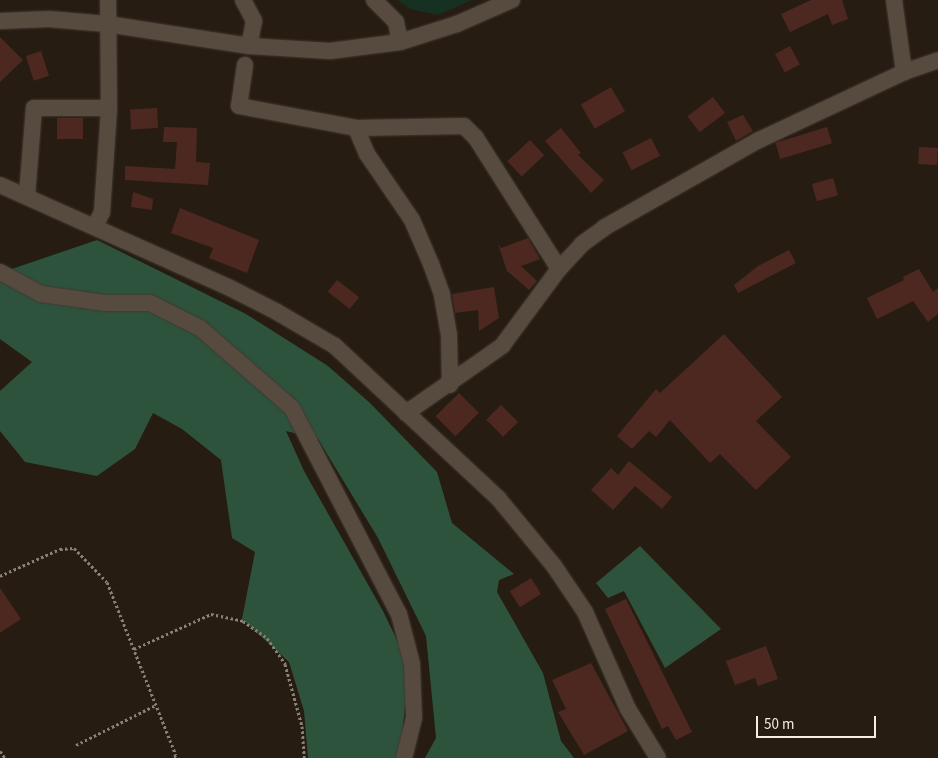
<!DOCTYPE html>
<style>
body{margin:0}
#map{position:relative;width:938px;height:758px;overflow:hidden;background:#261c12;font-family:"Source Sans 3",sans-serif}
div>[style]{position:absolute}
.green>*{inset:0;background:#163121}
.forest>*{inset:0;background:#2e533d}
.building>*{inset:0;background:#4d2821;transform-origin:0 0}
.path>*{height:3px;margin-top:-1.5px;transform-origin:0;background:repeating-linear-gradient(90deg,#898078 0 2.5px,transparent 0 5px)}
.roads{filter:drop-shadow(0 0 1px #413933) drop-shadow(0 0 1px #413933)}
.minor>*{height:16px;margin:-8px;padding:0 8px;transform-origin:8px;border-radius:8px;background:#574b40}
span{translate:-50% -50%;white-space:nowrap;text-align:center;line-height:1.15;-webkit-text-stroke:4.5px #261c12;paint-order:stroke}
.scale{position:absolute;left:756px;top:716px;width:120px;height:22px;box-sizing:border-box;border:2px solid #f4ece5;border-top:0;padding-left:6px;font-size:15px;line-height:18px;white-space:nowrap;color:#f4ece5;-webkit-text-stroke:4px #261c12;paint-order:stroke}
</style>
<div id="map">
<div class="green">
<i style="clip-path:polygon(397px 0,472px 0,438px 15px,410px 9px)"></i>
</div>
<div class="forest">
<i style="clip-path:polygon(97px 240px,246px 314px,328px 366px,370px 403px,437px 472px,452px 523px,514px 574px,499px 580px,497px 592px,543px 673px,561px 741px,574px 758px,425px 758px,436px 738px,426px 636px,378px 538px,318px 439px,286px 431px,304px 471px,383px 611px,409px 665px,400px 758px,308px 758px,304px 711px,289px 662px,242px 619px,255px 552px,232px 538px,221px 460px,182px 429px,153px 413px,135px 449px,97px 476px,25px 462px,0 431px,0 391px,32px 362px,0 339px,0 273px)"></i>
<i style="clip-path:polygon(640px 546px,721px 629px,665px 668px,624px 591px,608px 598px,596px 583px)"></i>
</div>
<div class="building">
<i style="clip-path:polygon(811px 0,842px 0,848px 19px,832px 25px,828px 14px,790px 32px,781px 14px)"></i>
<i style="clip-path:polygon(0 37px,23px 60px,0 82px)"></i>
<i style="left:790px;top:46px;width:21px;height:17px;rotate:62deg"></i>
<i style="left:41px;top:51px;width:26px;height:16px;rotate:72deg"></i>
<i style="left:611px;top:87px;width:28px;height:35px;rotate:60deg"></i>
<i style="left:713px;top:97px;width:20px;height:32px;rotate:53deg"></i>
<i style="left:157px;top:108px;width:20px;height:27px;rotate:87deg"></i>
<i style="clip-path:polygon(743px 115px,753px 131px,736px 141px,727px 122px)"></i>
<i style="left:57px;top:118px;width:26px;height:21px"></i>
<i style="clip-path:polygon(164px 127px,197px 128px,196px 162px,210px 163px,208px 185px,125px 180px,125px 166px,175px 169px,177px 142px,163px 142px)"></i>
<i style="left:827px;top:127px;width:17px;height:54px;rotate:73deg"></i>
<i style="clip-path:polygon(561px 128px,581px 153px,578px 155px,604px 180px,591px 193px,545px 141px)"></i>
<i style="left:651px;top:138px;width:20px;height:32px;rotate:63deg"></i>
<i style="left:530px;top:140px;width:21px;height:31px;rotate:47deg"></i>
<i style="left:919px;top:147px;width:19px;height:17px;rotate:3deg"></i>
<i style="left:833px;top:178px;width:18px;height:22px;rotate:74deg"></i>
<i style="clip-path:polygon(133px 192px,153px 199px,152px 210px,131px 207px)"></i>
<i style="clip-path:polygon(180px 208px,259px 240px,247px 273px,209px 258px,213px 248px,171px 233px)"></i>
<i style="clip-path:polygon(528px 238px,540px 259px,521px 266px,537px 281px,529px 290px,507px 271px,498px 244px,501px 248px)"></i>
<i style="clip-path:polygon(789px 250px,796px 263px,738px 293px,734px 285px,758px 266px)"></i>
<i style="clip-path:polygon(919px 269px,933px 292px,938px 288px,938px 314px,928px 322px,913px 301px,877px 319px,867px 298px,904px 280px,903px 277px)"></i>
<i style="left:337px;top:280px;width:28px;height:15px;rotate:38deg"></i>
<i style="clip-path:polygon(494px 287px,499px 318px,479px 331px,478px 310px,455px 313px,452px 294px)"></i>
<i style="clip-path:polygon(724px 334px,782px 397px,756px 421px,791px 457px,756px 490px,720px 454px,710px 463px,670px 420px,656px 437px,649px 431px,632px 449px,617px 436px,656px 389px,660px 393px)"></i>
<i style="left:459px;top:393px;width:28px;height:33px;rotate:45deg"></i>
<i style="left:501px;top:405px;width:24px;height:21px;rotate:45deg"></i>
<i style="clip-path:polygon(629px 461px,672px 497px,662px 509px,635px 486px,613px 510px,591px 490px,611px 468px,618px 475px)"></i>
<i style="left:531px;top:578px;width:19px;height:25px;rotate:58deg"></i>
<i style="clip-path:polygon(0 588px,21px 619px,0 633px)"></i>
<i style="clip-path:polygon(626px 599px,692px 732px,676px 740px,668px 726px,662px 729px,605px 609px)"></i>
<i style="clip-path:polygon(766px 646px,778px 679px,758px 686px,755px 678px,735px 685px,726px 661px)"></i>
<i style="clip-path:polygon(591px 663px,628px 731px,584px 755px,558px 712px,566px 709px,552px 680px)"></i>
</div>
<div class="path">
<i style="left:0;top:576px;width:66px;rotate:-24.2deg"></i>
<i style="left:60px;top:549px;width:14px;rotate:-4deg"></i>
<i style="left:74px;top:548px;width:47px;rotate:45.9deg"></i>
<i style="left:107px;top:582px;width:186px;rotate:68.3deg"></i>
<i style="left:176px;top:755px;width:5px;rotate:143deg"></i>
<i style="left:134px;top:649px;width:85px;rotate:-24.4deg"></i>
<i style="left:211px;top:614px;width:33px;rotate:12deg"></i>
<i style="left:243px;top:621px;width:29px;rotate:35deg"></i>
<i style="left:267px;top:638px;width:32px;rotate:55deg"></i>
<i style="left:285px;top:664px;width:64px;rotate:74.7deg"></i>
<i style="left:302px;top:726px;width:32px;rotate:86deg"></i>
<i style="left:76px;top:745px;width:89px;rotate:-26.6deg"></i>
<i style="left:0;top:751px;width:9px;rotate:54deg"></i>
</div>
<div class="roads">
<div class="minor">
<i style="left:243px;top:0;width:24px;rotate:62deg"></i>
<i style="left:254px;top:21px;width:25px;rotate:101deg"></i>
<i style="left:374px;top:0;width:31px;rotate:45deg"></i>
<i style="left:396px;top:22px;width:20px;rotate:79deg"></i>
<i style="left:894px;top:0;width:73px;rotate:82.1deg"></i>
<i style="left:0;top:21px;width:49px;rotate:-2.3deg"></i>
<i style="left:49px;top:19px;width:58px;rotate:4.9deg"></i>
<i style="left:107px;top:24px;width:144px;rotate:8.8deg"></i>
<i style="left:249px;top:46px;width:81px;rotate:3.5deg"></i>
<i style="left:330px;top:51px;width:71px;rotate:-7.3deg"></i>
<i style="left:400px;top:42px;width:60px;rotate:-17.5deg"></i>
<i style="left:457px;top:24px;width:60px;rotate:-23.6deg"></i>
<i style="left:245px;top:65px;width:41px;rotate:98.3deg"></i>
<i style="left:239px;top:106px;width:119px;rotate:10.6deg"></i>
<i style="left:356px;top:128px;width:108px;rotate:-1.1deg"></i>
<i style="left:464px;top:126px;width:17px;rotate:45deg"></i>
<i style="left:476px;top:138px;width:155px;rotate:57.6deg"></i>
<i style="left:356px;top:128px;width:28px;rotate:67deg"></i>
<i style="left:367px;top:154px;width:80px;rotate:55.7deg"></i>
<i style="left:412px;top:220px;width:48px;rotate:66.6deg"></i>
<i style="left:431px;top:264px;width:33px;rotate:70deg"></i>
<i style="left:442px;top:295px;width:41px;rotate:80.1deg"></i>
<i style="left:449px;top:335px;width:50px;rotate:88.9deg"></i>
<i style="left:0;top:185px;width:250px;rotate:24.1deg"></i>
<i style="left:228px;top:287px;width:55px;rotate:27deg"></i>
<i style="left:277px;top:312px;width:67px;rotate:30.4deg"></i>
<i style="left:335px;top:346px;width:223px;rotate:43deg"></i>
<i style="left:498px;top:498px;width:88px;rotate:50.5deg"></i>
<i style="left:554px;top:566px;width:55px;rotate:56deg"></i>
<i style="left:585px;top:612px;width:106px;rotate:66.1deg"></i>
<i style="left:628px;top:709px;width:57px;rotate:58.5deg"></i>
<i style="left:27px;top:196px;width:88px;rotate:-85.5deg"></i>
<i style="left:34px;top:108px;width:75px"></i>
<i style="left:95px;top:226px;width:16px;rotate:-63deg"></i>
<i style="left:102px;top:212px;width:104px;rotate:-86.1deg"></i>
<i style="left:109px;top:108px;width:108px;rotate:-90.5deg"></i>
<i style="left:0;top:272px;width:47px;rotate:28.2deg"></i>
<i style="left:41px;top:294px;width:66px;rotate:7.9deg"></i>
<i style="left:106px;top:303px;width:44px"></i>
<i style="left:150px;top:303px;width:56px;rotate:26.6deg"></i>
<i style="left:200px;top:328px;width:122px;rotate:41deg"></i>
<i style="left:292px;top:408px;width:232px;rotate:62.6deg"></i>
<i style="left:399px;top:614px;width:52px;rotate:75.4deg"></i>
<i style="left:412px;top:664px;width:54px;rotate:87.9deg"></i>
<i style="left:414px;top:718px;width:41px;rotate:104deg"></i>
<i style="left:406px;top:413px;width:117px;rotate:-34.9deg"></i>
<i style="left:502px;top:346px;width:96px;rotate:-53.5deg"></i>
<i style="left:559px;top:269px;width:34px;rotate:-47deg"></i>
<i style="left:582px;top:244px;width:29px;rotate:-36deg"></i>
<i style="left:605px;top:227px;width:175px;rotate:-29.5deg"></i>
<i style="left:757px;top:141px;width:162px;rotate:-25.1deg"></i>
<i style="left:904px;top:72px;width:36px;rotate:-19deg"></i>
</div>
</div>
<div class="scale">50 m</div>
</div>
